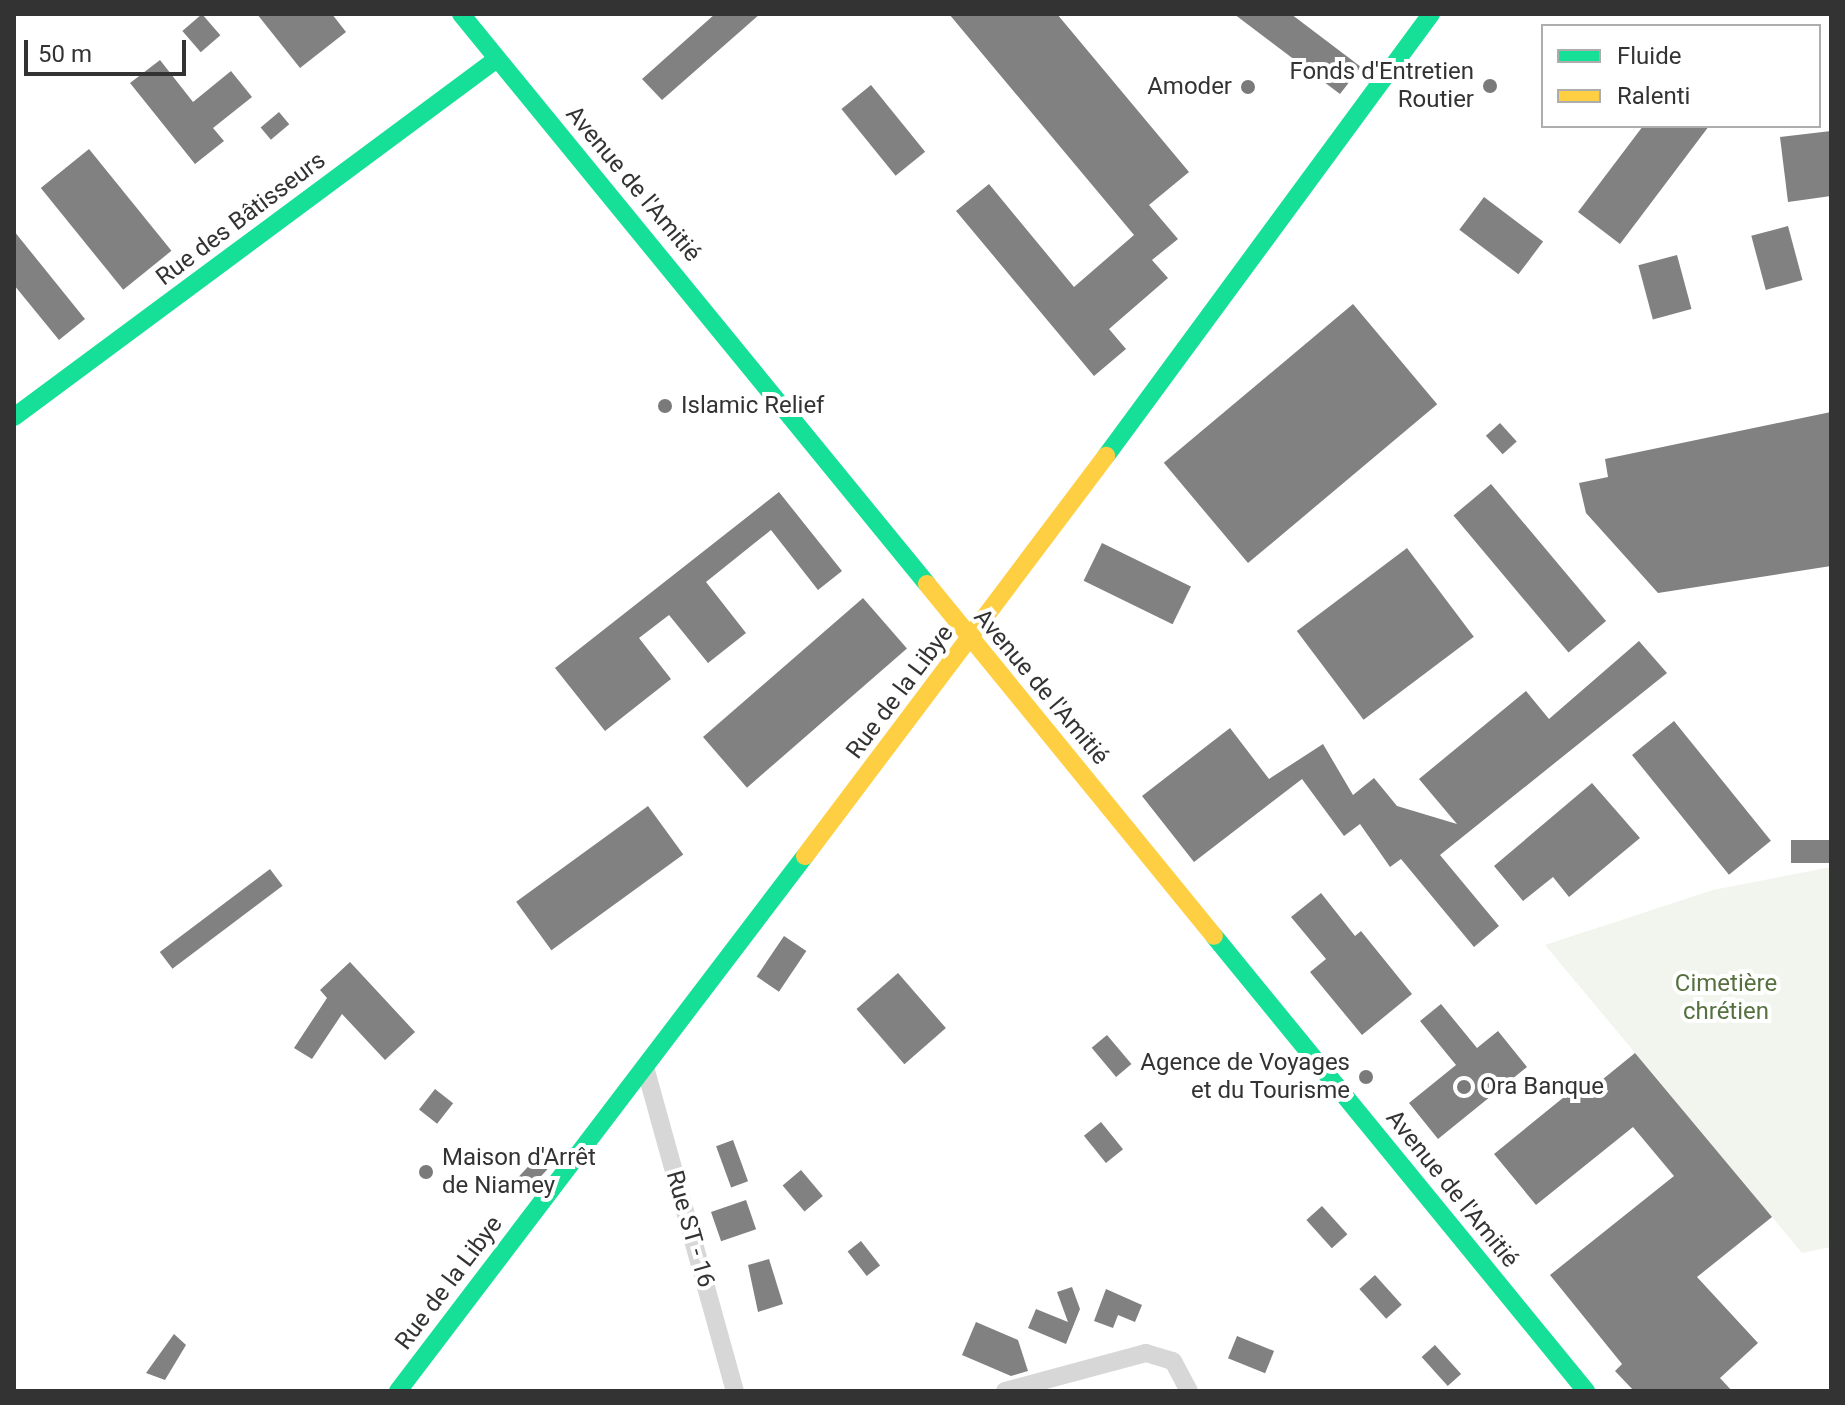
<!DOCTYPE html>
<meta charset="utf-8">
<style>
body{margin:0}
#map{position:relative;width:1845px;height:1405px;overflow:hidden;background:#fff;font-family:Roboto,sans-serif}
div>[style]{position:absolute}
.green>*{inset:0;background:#f1f5ed}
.building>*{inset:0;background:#818181;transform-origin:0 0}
.street>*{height:18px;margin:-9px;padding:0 9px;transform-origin:9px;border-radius:9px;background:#d7d7d7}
.fast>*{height:18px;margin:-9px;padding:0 9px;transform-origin:9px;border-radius:9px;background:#16e098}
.slow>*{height:18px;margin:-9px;padding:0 9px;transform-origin:9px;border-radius:9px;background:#ffcf43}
.dots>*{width:22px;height:22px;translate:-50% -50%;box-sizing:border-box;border:4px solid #fff;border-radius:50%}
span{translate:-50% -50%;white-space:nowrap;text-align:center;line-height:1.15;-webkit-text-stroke:8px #fff;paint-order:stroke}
.poi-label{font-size:24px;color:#333}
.right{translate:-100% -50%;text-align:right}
.left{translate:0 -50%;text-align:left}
.street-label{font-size:24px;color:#333}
.park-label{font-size:24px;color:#56703f}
.frame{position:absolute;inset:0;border:16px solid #333;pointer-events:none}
.legend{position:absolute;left:1541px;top:24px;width:280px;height:104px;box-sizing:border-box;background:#fff;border:2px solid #adadad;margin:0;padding:10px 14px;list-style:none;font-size:24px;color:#333}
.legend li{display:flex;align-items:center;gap:16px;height:40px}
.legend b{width:40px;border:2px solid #adadad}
.scale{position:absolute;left:24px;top:40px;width:162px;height:36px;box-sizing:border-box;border:4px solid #333;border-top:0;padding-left:10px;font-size:24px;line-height:28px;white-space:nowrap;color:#333;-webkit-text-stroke:6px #fff;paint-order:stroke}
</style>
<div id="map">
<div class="green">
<i style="clip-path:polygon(1831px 867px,1831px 1247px,1802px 1253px,1545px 945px,1713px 890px)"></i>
</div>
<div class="building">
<i style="left:202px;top:14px;width:28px;height:26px;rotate:49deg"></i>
<i style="clip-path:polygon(257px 14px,332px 14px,346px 32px,300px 68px)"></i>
<i style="clip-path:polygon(715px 14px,760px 14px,662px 100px,642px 79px)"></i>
<i style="clip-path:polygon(949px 14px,1057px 14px,1189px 172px,1149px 205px,1178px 239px,1152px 260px,1168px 278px,1109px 329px,1126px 349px,1094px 376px,956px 211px,989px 184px,1074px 287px,1134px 235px)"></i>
<i style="clip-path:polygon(1234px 14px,1291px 14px,1361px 67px,1340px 94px)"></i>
<i style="clip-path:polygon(160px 60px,193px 102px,231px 71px,252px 97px,213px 128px,224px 141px,195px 164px,130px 83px)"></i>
<i style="left:871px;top:85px;width:86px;height:38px;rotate:51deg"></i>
<i style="left:279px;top:112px;width:16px;height:24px;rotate:50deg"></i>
<i style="clip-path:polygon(1643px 126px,1709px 126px,1620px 244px,1578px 212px)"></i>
<i style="clip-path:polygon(1831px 131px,1831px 196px,1788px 202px,1780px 137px)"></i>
<i style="left:89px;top:149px;width:131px;height:62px;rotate:51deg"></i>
<i style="left:1484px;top:197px;width:74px;height:41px;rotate:37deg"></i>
<i style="left:1788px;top:226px;width:56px;height:38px;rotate:75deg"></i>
<i style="clip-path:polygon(14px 231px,85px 319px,59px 340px,14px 285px)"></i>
<i style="left:1677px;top:255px;width:56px;height:40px;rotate:75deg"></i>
<i style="left:1353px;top:304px;width:131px;height:247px;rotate:50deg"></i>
<i style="clip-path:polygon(1831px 412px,1831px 566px,1658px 593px,1586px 513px,1579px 483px,1608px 477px,1605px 459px)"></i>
<i style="left:1500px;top:423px;width:25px;height:19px;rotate:48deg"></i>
<i style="left:1491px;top:484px;width:179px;height:49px;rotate:50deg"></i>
<i style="clip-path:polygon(779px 492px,842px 571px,818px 590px,771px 530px,706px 582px,746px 633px,708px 663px,669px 615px,639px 638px,671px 679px,605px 731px,555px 668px)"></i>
<i style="left:1102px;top:543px;width:99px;height:42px;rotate:26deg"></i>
<i style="left:1407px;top:548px;width:111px;height:138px;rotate:53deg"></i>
<i style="left:863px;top:598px;width:67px;height:212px;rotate:49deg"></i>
<i style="clip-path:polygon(1639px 641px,1667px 673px,1440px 855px,1499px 926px,1474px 947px,1401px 859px,1390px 867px,1360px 824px,1344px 836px,1302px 779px,1194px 862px,1142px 796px,1230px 728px,1269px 779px,1323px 744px,1353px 795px,1374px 778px,1397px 806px,1457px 824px,1419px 779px,1526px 691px,1549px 719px)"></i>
<i style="left:1674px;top:721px;width:154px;height:54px;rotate:51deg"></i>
<i style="clip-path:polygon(1592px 783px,1640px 838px,1569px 897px,1553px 877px,1523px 901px,1494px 866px)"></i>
<i style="left:648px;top:806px;width:60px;height:163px;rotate:54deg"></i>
<i style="left:1831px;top:840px;width:23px;height:40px;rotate:90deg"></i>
<i style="left:270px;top:869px;width:21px;height:138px;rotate:53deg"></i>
<i style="clip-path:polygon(1321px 893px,1355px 936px,1361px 931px,1412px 994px,1362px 1035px,1310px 972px,1326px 959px,1291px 917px)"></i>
<i style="left:784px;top:936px;width:27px;height:49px;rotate:34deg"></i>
<i style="clip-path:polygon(350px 962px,415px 1032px,385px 1060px,342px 1014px,312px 1059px,294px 1048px,327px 998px,320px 990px)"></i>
<i style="left:898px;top:973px;width:73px;height:55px;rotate:49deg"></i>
<i style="clip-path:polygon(1441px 1004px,1477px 1048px,1498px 1031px,1527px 1067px,1438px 1139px,1409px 1103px,1456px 1065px,1420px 1021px)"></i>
<i style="left:1107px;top:1035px;width:38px;height:20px;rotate:50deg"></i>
<i style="clip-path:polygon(1635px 1053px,1772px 1217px,1697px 1277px,1758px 1343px,1720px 1378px,1732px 1391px,1634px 1391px,1615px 1371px,1622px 1364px,1550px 1275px,1674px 1176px,1633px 1127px,1536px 1205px,1494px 1154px,1585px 1080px,1592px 1088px)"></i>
<i style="left:435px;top:1089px;width:23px;height:26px;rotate:38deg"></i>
<i style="left:1101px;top:1122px;width:35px;height:22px;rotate:51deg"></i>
<i style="left:733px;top:1140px;width:44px;height:18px;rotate:70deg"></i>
<i style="left:537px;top:1157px;width:16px;height:33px;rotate:43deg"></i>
<i style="left:801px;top:1170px;width:34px;height:24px;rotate:50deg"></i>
<i style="left:746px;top:1200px;width:31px;height:37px;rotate:71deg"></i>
<i style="left:1322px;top:1206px;width:38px;height:21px;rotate:48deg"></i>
<i style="left:861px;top:1241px;width:31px;height:17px;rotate:52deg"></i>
<i style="clip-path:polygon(769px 1259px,783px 1304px,758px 1312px,748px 1265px)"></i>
<i style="left:1375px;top:1275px;width:40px;height:21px;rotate:48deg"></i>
<i style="clip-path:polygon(1072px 1287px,1080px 1309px,1066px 1344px,1028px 1328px,1036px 1309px,1068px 1322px,1057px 1292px)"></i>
<i style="clip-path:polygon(1106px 1289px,1142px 1305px,1135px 1322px,1118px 1315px,1113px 1328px,1094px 1321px)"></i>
<i style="clip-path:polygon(976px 1322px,1018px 1340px,1028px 1371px,1011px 1376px,962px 1355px)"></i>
<i style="clip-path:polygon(174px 1334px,186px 1345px,165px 1380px,146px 1373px)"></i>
<i style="left:1237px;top:1336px;width:40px;height:24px;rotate:22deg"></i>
<i style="left:1435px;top:1345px;width:39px;height:18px;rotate:48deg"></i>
</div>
<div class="street">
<i style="left:645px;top:1067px;width:336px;rotate:74.5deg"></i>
<i style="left:1005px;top:1391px;width:146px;rotate:-15.1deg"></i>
<i style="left:1146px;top:1353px;width:28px;rotate:17deg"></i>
<i style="left:1173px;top:1361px;width:34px;rotate:62deg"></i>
</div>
<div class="fast">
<i style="left:461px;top:14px;width:736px;rotate:50.73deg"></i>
<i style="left:14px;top:417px;width:601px;rotate:-36.55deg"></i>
<i style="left:1106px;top:456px;width:549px;rotate:-53.67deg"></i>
<i style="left:1214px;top:936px;width:588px;rotate:50.73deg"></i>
<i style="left:398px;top:1391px;width:672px;rotate:-52.74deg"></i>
</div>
<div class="slow">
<i style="left:927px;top:584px;width:454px;rotate:50.8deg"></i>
<i style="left:805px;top:856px;width:501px;rotate:-53.04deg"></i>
</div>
<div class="dots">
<i style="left:1490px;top:86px;background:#7a7a7a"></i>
<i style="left:1248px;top:87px;background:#7a7a7a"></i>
<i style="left:665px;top:406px;background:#7a7a7a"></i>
<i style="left:1366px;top:1077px;background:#7a7a7a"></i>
<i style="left:1464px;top:1087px;background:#7a7a7a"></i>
<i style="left:426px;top:1172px;background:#7a7a7a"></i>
</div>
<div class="poi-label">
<span class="right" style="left:1474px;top:86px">Fonds d'Entretien<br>Routier</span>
<span class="right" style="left:1232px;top:87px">Amoder</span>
<span class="left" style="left:681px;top:406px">Islamic Relief</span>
<span class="right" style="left:1350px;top:1077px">Agence de Voyages<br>et du Tourisme</span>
<span class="left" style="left:1480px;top:1087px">Ora Banque</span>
<span class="left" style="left:442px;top:1172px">Maison d'Arrêt<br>de Niamey</span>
</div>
<div class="street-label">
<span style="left:633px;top:184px;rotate:50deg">Avenue de l'Amitié</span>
<span style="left:241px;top:219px;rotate:-37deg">Rue des Bâtisseurs</span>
<span style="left:1041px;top:687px;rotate:50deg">Avenue de l'Amitié</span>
<span style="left:900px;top:692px;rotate:-53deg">Rue de la Libye</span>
<span style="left:1452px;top:1189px;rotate:51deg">Avenue de l'Amitié</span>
<span style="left:690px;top:1229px;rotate:74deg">Rue ST - 16</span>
<span style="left:449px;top:1283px;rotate:-53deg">Rue de la Libye</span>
</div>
<div class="park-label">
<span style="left:1726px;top:998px">Cimetière<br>chrétien</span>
</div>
<div class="frame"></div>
<ul class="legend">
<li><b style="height:10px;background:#16e098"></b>Fluide</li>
<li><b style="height:10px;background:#ffcf43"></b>Ralenti</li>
</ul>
<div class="scale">50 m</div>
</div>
